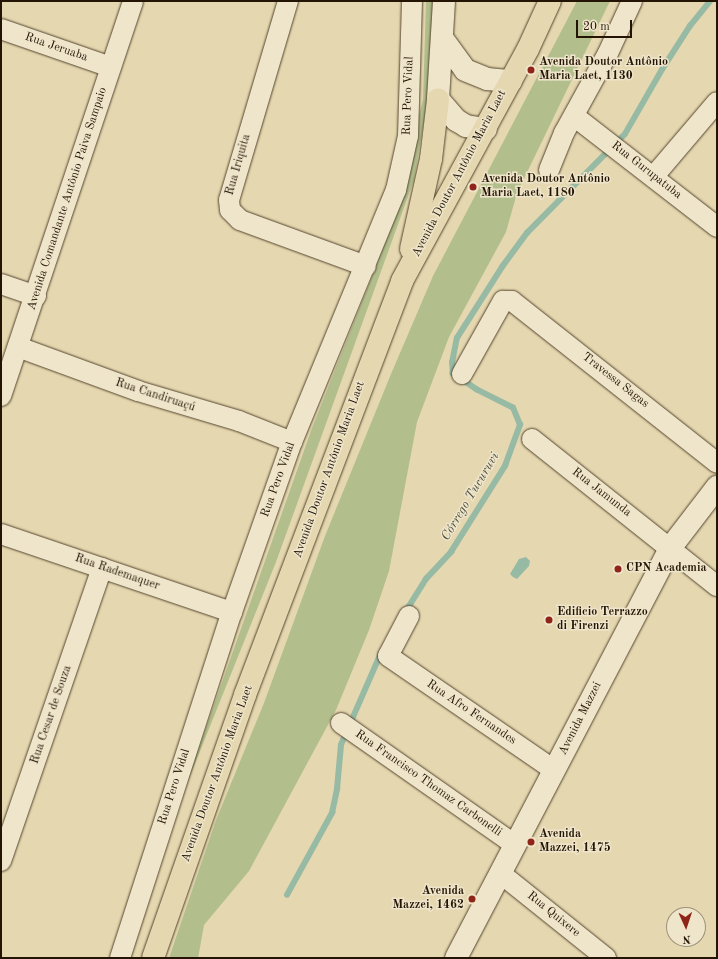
<!DOCTYPE html>
<html>
<head>
<meta charset="utf-8">
<style>
	body { margin:0 }
	#map { position:relative; width:718px; height:959px; overflow:hidden; background:#e5d7af; font-family:"Old Standard TT",serif }
	div>[style] { position:absolute }
	.green>* { inset:0; background:#b2bf8d }
	.water>* { inset:0; background:#97baa5 }
	.stream>* { height:5.5px; margin:-2.75px; padding:0 2.75px; transform-origin:2.75px; border-radius:2.75px; background:#97baa5 }
	.roads { filter:drop-shadow(0 0 1px #54452e) drop-shadow(0 0 1px #54452e) }
	.minor>* { height:20px; margin:-10px; padding:0 10px; transform-origin:10px; border-radius:10px; background:#eee5cb }
	.tertiary>* { height:22px; margin:-11px; padding:0 11px; transform-origin:11px; border-radius:11px; background:#eee5cb }
	.primary>* { height:22px; margin:-11px; padding:0 11px; transform-origin:11px; border-radius:11px; background:#e5d7af }
	.dots>* { width:11px; height:11px; translate:-50% -50%; box-sizing:border-box; border:2px solid #eee5cb; border-radius:50% }
	span { translate:-50% -50%; white-space:nowrap; text-align:center; line-height:1.15; -webkit-text-stroke:3px #eee5cb; paint-order:stroke }
	.street-label { font-size:12px; color:#231403 }
	.poi-label { font-size:12px; color:#231403; font-weight:700 }
	.left { translate:0 -50%; text-align:left }
	.right { translate:-100% -50%; text-align:right }
	.water-label { font-size:13px; color:#4c4e3c; font-style:italic }
	.frame { position:absolute; inset:0; border:2px solid #231403; pointer-events:none }
	.north { position:absolute; left:666px; top:907px; width:40px; height:40px; box-sizing:border-box; background:#eee5cb; border:1px solid #9d917b; border-radius:50%; rotate:177deg; font-size:11px; font-weight:700; line-height:16px; text-align:center; color:#231403 }
	.north::after { content:''; display:block; margin:auto; width:14px; height:18px; background:#8f2418; clip-path:polygon(50% 0,100% 100%,50% 72%,0 100%) }
	.scale { position:absolute; left:576px; top:20px; width:56px; height:18px; box-sizing:border-box; border:2px solid #231403; border-top:0; padding-left:5px; font-size:12px; line-height:14px; white-space:nowrap; color:#231403; -webkit-text-stroke:3px #eee5cb; paint-order:stroke }
</style>
</head>
<body>
<div id="map">
	<div class="green">
		<i style="clip-path:polygon(426px 1px,436px 1px,428px 97px,414px 180px,276px 562px,180px 801px,312px 428px,394px 221px,423px 99px)"></i>
		<i style="clip-path:polygon(577px 1px,610px 1px,517px 193px,506px 232px,449px 337px,417px 422px,389px 571px,369px 630px,336px 710px,249px 871px,204px 925px,198px 958px,169px 958px,216px 820px,264px 703px,325px 536px,391px 374px,433px 276px)"></i>
	</div>
	<div class="water">
		<i style="clip-path:polygon(526px 557px,530px 561px,529px 566px,517px 579px,513px 577px,510px 574px,519px 559px)"></i>
	</div>
	<div class="stream">
		<i style="left:406px;top:611px;width:38px;rotate:-58deg"></i>
		<i style="left:426px;top:579px;width:37px;rotate:-47deg"></i>
		<i style="left:451px;top:552px;width:102px;rotate:-57.9deg"></i>
		<i style="left:505px;top:466px;width:44px;rotate:-69.9deg"></i>
		<i style="left:520px;top:425px;width:18px;rotate:-112deg"></i>
		<i style="left:513px;top:408px;width:40px;rotate:-153.4deg"></i>
		<i style="left:477px;top:390px;width:29px;rotate:-146deg"></i>
		<i style="left:453px;top:374px;width:11px;rotate:-95deg"></i>
		<i style="left:452px;top:363px;width:25px;rotate:-79deg"></i>
		<i style="left:457px;top:338px;width:84px;rotate:-57.6deg"></i>
		<i style="left:502px;top:267px;width:42px;rotate:-53.7deg"></i>
		<i style="left:527px;top:233px;width:139px;rotate:-45.3deg"></i>
		<i style="left:625px;top:134px;width:76px;rotate:-60.1deg"></i>
		<i style="left:663px;top:68px;width:50px;rotate:-57.3deg"></i>
		<i style="left:690px;top:26px;width:32px;rotate:-51deg"></i>
		<i style="left:350px;top:724px;width:77px;rotate:-66.4deg"></i>
		<i style="left:287px;top:895px;width:94px;rotate:-61.2deg"></i>
		<i style="left:332px;top:813px;width:25px;rotate:-78deg"></i>
		<i style="left:337px;top:789px;width:44px;rotate:-84.8deg"></i>
		<i style="left:341px;top:745px;width:14px;rotate:-69deg"></i>
	</div>
	<div class="roads">
		<div class="minor">
			<i style="left:288px;top:1px;width:208px;rotate:106.5deg"></i>
			<i style="left:229px;top:200px;width:10px;rotate:84deg"></i>
			<i style="left:230px;top:210px;width:14px;rotate:45deg"></i>
			<i style="left:240px;top:220px;width:134px;rotate:20.1deg"></i>
			<i style="left:1px;top:29px;width:116px;rotate:19.1deg"></i>
			<i style="left:574px;top:116px;width:181px;rotate:37.8deg"></i>
			<i style="left:549px;top:170px;width:40px;rotate:-68deg"></i>
			<i style="left:564px;top:133px;width:91px;rotate:-61.2deg"></i>
			<i style="left:608px;top:53px;width:57px;rotate:-65.2deg"></i>
			<i style="left:654px;top:176px;width:97px;rotate:-49.6deg"></i>
			<i style="left:1px;top:284px;width:37px;rotate:19deg"></i>
			<i style="left:18px;top:347px;width:128px;rotate:20.1deg"></i>
			<i style="left:138px;top:391px;width:105px;rotate:16.5deg"></i>
			<i style="left:239px;top:421px;width:57px;rotate:21.6deg"></i>
			<i style="left:462px;top:374px;width:84px;rotate:-60.7deg"></i>
			<i style="left:503px;top:301px;width:9px"></i>
			<i style="left:512px;top:301px;width:261px;rotate:38.3deg"></i>
			<i style="left:1px;top:396px;width:416px;rotate:-71.5deg"></i>
			<i style="left:532px;top:439px;width:236px;rotate:38.5deg"></i>
			<i style="left:1px;top:534px;width:244px;rotate:18.7deg"></i>
			<i style="left:409px;top:616px;width:45px;rotate:117.7deg"></i>
			<i style="left:388px;top:656px;width:201px;rotate:34.5deg"></i>
			<i style="left:341px;top:723px;width:213px;rotate:35deg"></i>
			<i style="left:1px;top:861px;width:310px;rotate:-71deg"></i>
			<i style="left:500px;top:873px;width:136px;rotate:38.7deg"></i>
			<i style="left:120px;top:958px;width:364px;rotate:-72.1deg"></i>
			<i style="left:232px;top:612px;width:180px;rotate:-70.6deg"></i>
			<i style="left:292px;top:442px;width:273px;rotate:-67.6deg"></i>
			<i style="left:396px;top:190px;width:55px;rotate:-77.5deg"></i>
			<i style="left:408px;top:136px;width:135px;rotate:-88.3deg"></i>
		</div>
		<div class="tertiary">
			<i style="left:444px;top:1px;width:98px;rotate:93.5deg"></i>
			<i style="left:438px;top:99px;width:28px;rotate:49deg"></i>
			<i style="left:456px;top:120px;width:12px;rotate:31deg"></i>
			<i style="left:466px;top:126px;width:20px;rotate:9deg"></i>
			<i style="left:442px;top:38px;width:39px;rotate:54deg"></i>
			<i style="left:465px;top:70px;width:24px;rotate:22deg"></i>
			<i style="left:487px;top:79px;width:24px;rotate:5deg"></i>
			<i style="left:456px;top:958px;width:464px;rotate:-62.4deg"></i>
			<i style="left:671px;top:547px;width:76px;rotate:-52.5deg"></i>
		</div>
		<div class="primary">
			<i style="left:411px;top:249px;width:92px;rotate:-77.5deg"></i>
			<i style="left:431px;top:159px;width:60px;rotate:-83.3deg"></i>
			<i style="left:153px;top:958px;width:279px;rotate:-70.7deg"></i>
			<i style="left:245px;top:695px;width:443px;rotate:-69.2deg"></i>
			<i style="left:402px;top:281px;width:264px;rotate:-61.5deg"></i>
			<i style="left:528px;top:49px;width:53px;rotate:-65.4deg"></i>
		</div>
	</div>
	<div class="dots">
		<i style="left:531px;top:70px;background:#8f2418"></i>
		<i style="left:473px;top:187px;background:#8f2418"></i>
		<i style="left:618px;top:569px;background:#8f2418"></i>
		<i style="left:549px;top:620px;background:#8f2418"></i>
		<i style="left:531px;top:842px;background:#8f2418"></i>
		<i style="left:472px;top:899px;background:#8f2418"></i>
	</div>
	<div class="street-label">
		<span style="left:56px;top:48px;rotate:19deg">Rua Jeruaba</span>
		<span style="left:409px;top:96px;rotate:-88deg">Rua Pero Vidal</span>
		<span style="left:239px;top:165px;rotate:-74deg">Rua Iriquita</span>
		<span style="left:646px;top:171px;rotate:38deg">Rua Gurupatuba</span>
		<span style="left:460px;top:174px;rotate:-62deg">Avenida Doutor Antônio Maria Laet</span>
		<span style="left:68px;top:199px;rotate:-72deg">Avenida Comandante Antônio Paiva Sampaio</span>
		<span style="left:615px;top:381px;rotate:38deg">Travessa Sagas</span>
		<span style="left:155px;top:396px;rotate:18deg">Rua Candiruaçú</span>
		<span style="left:330px;top:470px;rotate:-70deg">Avenida Doutor Antônio Maria Laet</span>
		<span style="left:279px;top:480px;rotate:-70deg">Rua Pero Vidal</span>
		<span style="left:601px;top:493px;rotate:38deg">Rua Jamunda</span>
		<span style="left:117px;top:573px;rotate:19deg">Rua Rademaquer</span>
		<span style="left:471px;top:713px;rotate:34deg">Rua Afro Fernandes</span>
		<span style="left:52px;top:715px;rotate:-71deg">Rua Cesar de Souza</span>
		<span style="left:581px;top:719px;rotate:-63deg">Avenida Mazzei</span>
		<span style="left:218px;top:774px;rotate:-70deg">Avenida Doutor Antônio Maria Laet</span>
		<span style="left:428px;top:784px;rotate:35deg">Rua Francisco Thomaz Carbonelli</span>
		<span style="left:175px;top:787px;rotate:-72deg">Rua Pero Vidal</span>
		<span style="left:553px;top:915px;rotate:39deg">Rua Quixere</span>
	</div>
	<div class="poi-label">
		<span class="left" style="left:539px;top:70px">Avenida Doutor Antônio<br>Maria Laet, 1130</span>
		<span class="left" style="left:481px;top:187px">Avenida Doutor Antônio<br>Maria Laet, 1180</span>
		<span class="left" style="left:626px;top:569px">CPN Academia</span>
		<span class="left" style="left:557px;top:620px">Edificio Terrazzo<br>di Firenzi</span>
		<span class="left" style="left:539px;top:842px">Avenida<br>Mazzei, 1475</span>
		<span class="right" style="left:464px;top:899px">Avenida<br>Mazzei, 1462</span>
	</div>
	<div class="water-label">
		<span style="left:471px;top:497px;rotate:-59deg">Córrego Tucuruvi</span>
	</div>
	<div class="frame"></div>
	<div class="north">N</div>
	<div class="scale">20 m</div>
</div>
</body>
</html>
